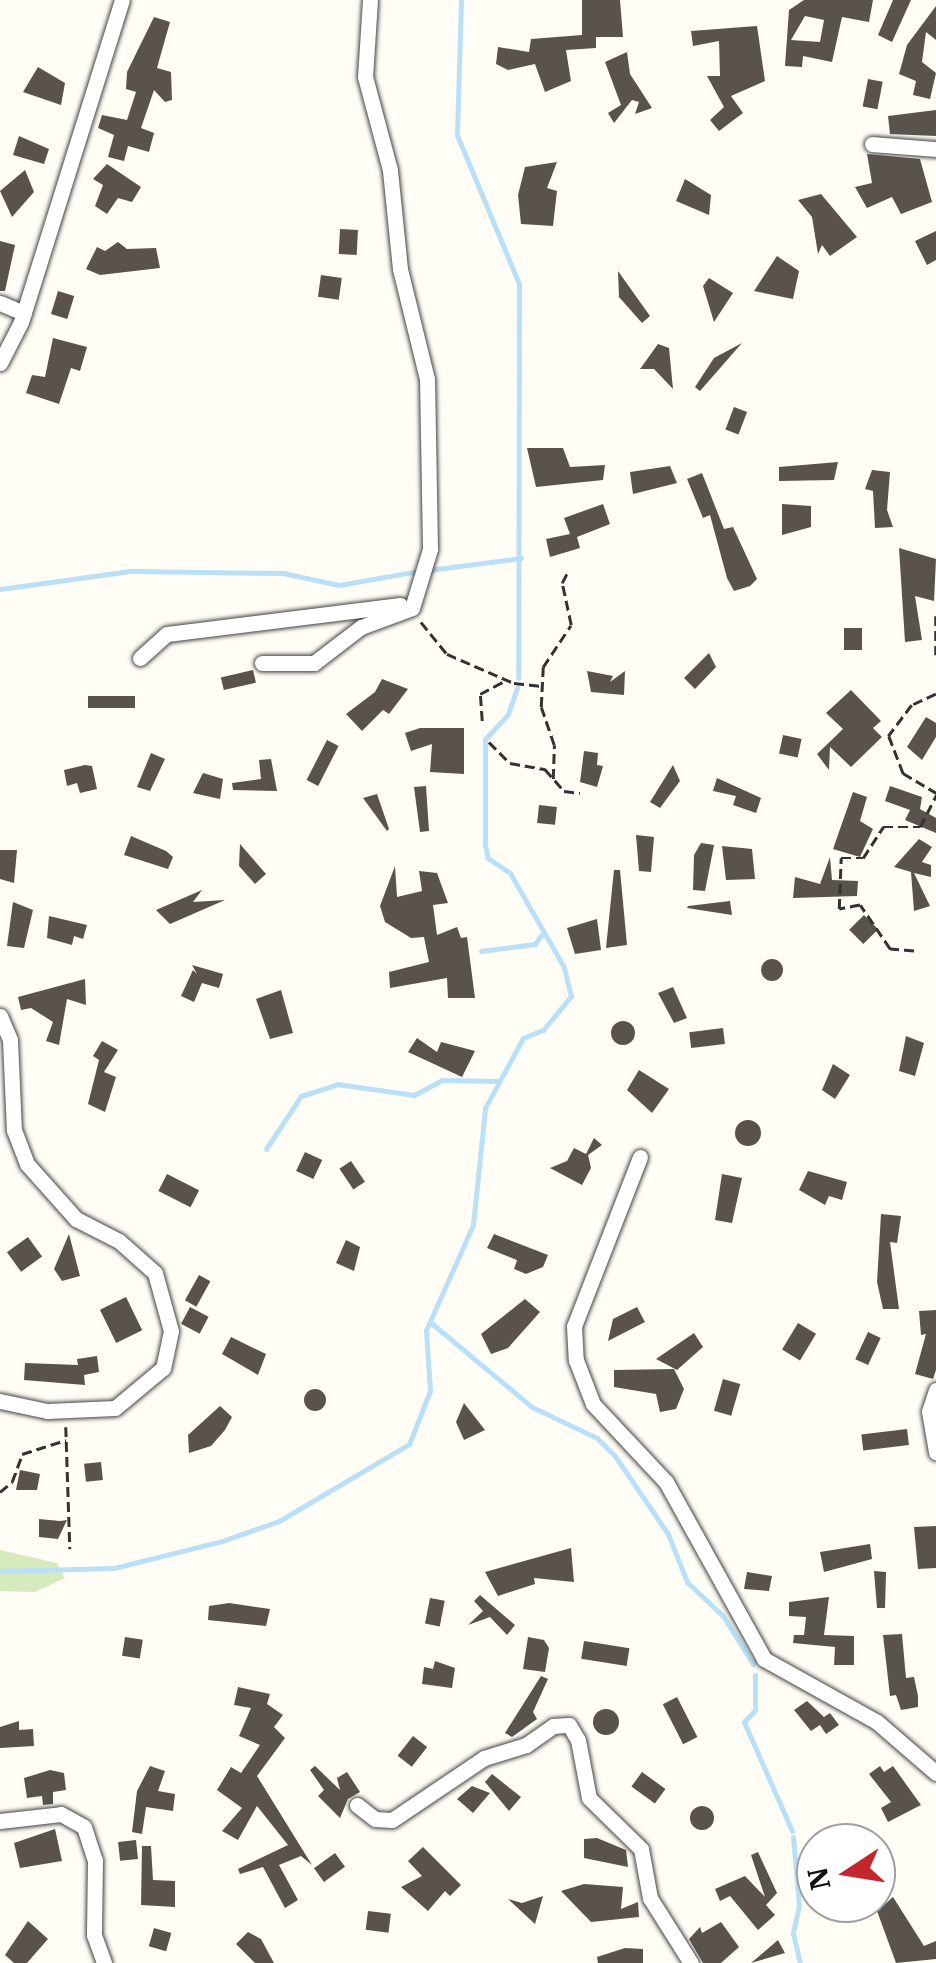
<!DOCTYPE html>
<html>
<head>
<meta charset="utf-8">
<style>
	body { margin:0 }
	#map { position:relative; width:936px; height:1963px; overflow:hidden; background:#fffdf5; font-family:"IBM Plex Serif",serif }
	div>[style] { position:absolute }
	.green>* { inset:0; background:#d5ebbd }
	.stream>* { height:5px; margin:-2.5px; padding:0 2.5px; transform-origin:2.5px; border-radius:2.5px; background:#b9e0f7 }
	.building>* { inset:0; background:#5a524d; transform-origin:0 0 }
	.round { border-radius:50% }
	.path>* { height:2.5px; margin-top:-1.25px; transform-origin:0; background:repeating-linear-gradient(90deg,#333 0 10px,transparent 0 15px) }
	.roads { filter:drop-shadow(0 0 2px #444) drop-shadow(0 0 2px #444) }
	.street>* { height:15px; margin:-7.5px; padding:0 7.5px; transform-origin:7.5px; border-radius:7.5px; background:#fff }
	span { translate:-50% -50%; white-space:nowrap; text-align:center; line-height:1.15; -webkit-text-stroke:10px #fff; paint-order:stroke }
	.north { position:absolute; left:796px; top:1823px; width:100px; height:100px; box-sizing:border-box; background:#fff; border:2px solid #a0a0a0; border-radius:50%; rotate:258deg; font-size:28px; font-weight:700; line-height:40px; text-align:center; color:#111 }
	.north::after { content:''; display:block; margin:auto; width:35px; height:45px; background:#c4262e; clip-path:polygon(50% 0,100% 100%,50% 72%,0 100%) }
</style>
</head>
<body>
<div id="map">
	<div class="green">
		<i style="clip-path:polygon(0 1550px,57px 1563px,65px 1578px,35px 1592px,0 1591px)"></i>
	</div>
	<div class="stream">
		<i style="left:461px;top:0;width:135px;rotate:91.7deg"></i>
		<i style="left:457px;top:135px;width:161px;rotate:67.4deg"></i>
		<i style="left:519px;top:284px;width:394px;rotate:90.1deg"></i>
		<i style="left:429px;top:570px;width:93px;rotate:-7.4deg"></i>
		<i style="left:0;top:589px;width:132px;rotate:-7.8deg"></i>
		<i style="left:131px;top:571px;width:152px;rotate:0.8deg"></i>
		<i style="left:283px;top:573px;width:57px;rotate:12.1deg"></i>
		<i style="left:339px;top:585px;width:80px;rotate:-10deg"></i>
		<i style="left:481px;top:951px;width:54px;rotate:-7.4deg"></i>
		<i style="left:535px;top:944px;width:11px;rotate:-56deg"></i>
		<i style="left:266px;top:1149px;width:64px;rotate:-56.6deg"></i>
		<i style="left:301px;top:1096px;width:38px;rotate:-18deg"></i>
		<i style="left:337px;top:1084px;width:78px;rotate:8.1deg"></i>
		<i style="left:414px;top:1095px;width:32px;rotate:-28deg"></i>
		<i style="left:442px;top:1080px;width:56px;rotate:1deg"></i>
		<i style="left:430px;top:1322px;width:133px;rotate:39.8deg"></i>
		<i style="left:532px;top:1407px;width:72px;rotate:25.5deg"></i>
		<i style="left:597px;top:1438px;width:25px;rotate:45deg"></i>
		<i style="left:615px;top:1456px;width:94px;rotate:55.8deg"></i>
		<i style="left:668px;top:1534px;width:52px;rotate:68.4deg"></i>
		<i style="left:687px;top:1582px;width:50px;rotate:43.4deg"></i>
		<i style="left:723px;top:1616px;width:57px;rotate:58deg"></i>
		<i style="left:0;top:1571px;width:114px;rotate:-1.5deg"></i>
		<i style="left:114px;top:1568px;width:111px;rotate:-14deg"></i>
		<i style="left:222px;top:1541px;width:60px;rotate:-19.3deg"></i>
		<i style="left:279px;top:1521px;width:151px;rotate:-30.6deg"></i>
		<i style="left:409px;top:1444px;width:57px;rotate:-68.4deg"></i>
		<i style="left:430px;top:1391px;width:61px;rotate:-93.8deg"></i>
		<i style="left:426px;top:1330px;width:115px;rotate:-65.9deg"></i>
		<i style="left:473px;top:1225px;width:118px;rotate:-84.1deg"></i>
		<i style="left:485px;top:1108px;width:80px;rotate:-61.5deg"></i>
		<i style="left:523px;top:1038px;width:22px;rotate:-22deg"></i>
		<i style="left:543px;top:1030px;width:44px;rotate:-50.5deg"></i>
		<i style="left:571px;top:996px;width:30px;rotate:-104deg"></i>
		<i style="left:564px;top:967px;width:108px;rotate:-119.9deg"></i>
		<i style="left:510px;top:873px;width:27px;rotate:-146deg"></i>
		<i style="left:488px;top:858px;width:13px;rotate:-103deg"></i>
		<i style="left:485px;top:845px;width:106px;rotate:-90deg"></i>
		<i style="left:485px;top:739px;width:34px;rotate:-47deg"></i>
		<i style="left:508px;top:714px;width:28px;rotate:-71deg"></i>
		<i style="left:755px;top:1675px;width:35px;rotate:90deg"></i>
		<i style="left:755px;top:1710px;width:16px;rotate:133deg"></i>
		<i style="left:744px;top:1722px;width:119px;rotate:66.2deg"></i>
		<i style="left:793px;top:1837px;width:69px;rotate:85deg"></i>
		<i style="left:799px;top:1906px;width:28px;rotate:103deg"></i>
		<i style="left:793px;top:1933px;width:31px;rotate:77deg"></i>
	</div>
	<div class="building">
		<i style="clip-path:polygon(582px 0,620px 0,623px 37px,596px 37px,596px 48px,566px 50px,571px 81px,545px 92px,535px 64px,508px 70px,496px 64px,498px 47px,529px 52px,531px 39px,582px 35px)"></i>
		<i style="clip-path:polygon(evenodd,804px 0,873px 0,869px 22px,842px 17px,832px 62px,803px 56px,802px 67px,785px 66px,789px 10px,804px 0,805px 16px,824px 20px,820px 42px,791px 40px,805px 16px)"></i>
		<i style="clip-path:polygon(893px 0,911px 0,892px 42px,878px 35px)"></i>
		<i style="clip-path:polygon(936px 6px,936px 40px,926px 32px,922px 62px,936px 73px,930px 99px,913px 95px,916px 81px,899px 74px,907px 45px)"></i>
		<i style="clip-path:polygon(154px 17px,170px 22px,157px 68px,171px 72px,172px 100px,165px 102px,154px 90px,141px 128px,154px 133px,149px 152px,128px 146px,124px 161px,108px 157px,114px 135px,98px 128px,102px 115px,127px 120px,136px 92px,126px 89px,127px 72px)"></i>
		<i style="clip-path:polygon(757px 26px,765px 81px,731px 96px,743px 113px,719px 131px,710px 120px,724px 107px,707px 76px,720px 76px,719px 41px,693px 46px,691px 31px)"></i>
		<i style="clip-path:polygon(627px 52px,630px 74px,652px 108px,635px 114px,639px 102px,632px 100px,614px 123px,608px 113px,621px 105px,605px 62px)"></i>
		<i style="clip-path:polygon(38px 67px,65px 83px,61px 105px,23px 92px)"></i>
		<i style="left:868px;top:79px;width:15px;height:28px;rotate:11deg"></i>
		<i style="clip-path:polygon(936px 110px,936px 136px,890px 134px,888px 116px)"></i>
		<i style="clip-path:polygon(19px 136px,49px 149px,44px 164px,13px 155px)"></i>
		<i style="clip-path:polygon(867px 154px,920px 159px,932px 202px,901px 214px,892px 197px,867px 208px,855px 187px,872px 183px)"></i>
		<i style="clip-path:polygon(557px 162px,547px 188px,557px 191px,553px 226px,521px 224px,518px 195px,525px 167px)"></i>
		<i style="clip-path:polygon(107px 164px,141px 187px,132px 202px,118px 198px,107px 214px,95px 206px,103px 185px,93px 179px)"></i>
		<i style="clip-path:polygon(25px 170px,34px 192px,12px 217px,0 191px)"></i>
		<i style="clip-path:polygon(685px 179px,711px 195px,709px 215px,676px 201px)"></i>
		<i style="clip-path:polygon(821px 194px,857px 237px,830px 256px,822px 245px,818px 254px,812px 217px,798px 200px)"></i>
		<i style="left:340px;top:229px;width:18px;height:25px;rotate:3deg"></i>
		<i style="clip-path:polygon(936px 231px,936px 260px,927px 265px,915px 241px)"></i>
		<i style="clip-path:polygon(0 241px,15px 245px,5px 291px,0 291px)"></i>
		<i style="clip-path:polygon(118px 242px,127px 249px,156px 248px,160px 268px,100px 275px,86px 269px,97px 247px,105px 251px)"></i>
		<i style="clip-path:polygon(777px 256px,799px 271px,793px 299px,754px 291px)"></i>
		<i style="clip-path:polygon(618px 271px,650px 316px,642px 323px,619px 297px)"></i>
		<i style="left:321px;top:275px;width:21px;height:22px;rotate:8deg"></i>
		<i style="clip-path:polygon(709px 278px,733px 293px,714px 322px,703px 286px)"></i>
		<i style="left:58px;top:291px;width:17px;height:24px;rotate:17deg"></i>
		<i style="clip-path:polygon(53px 338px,87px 347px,80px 371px,71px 368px,59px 404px,26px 393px,32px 375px,45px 377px)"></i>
		<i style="clip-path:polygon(742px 343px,700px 391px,695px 387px,714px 358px)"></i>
		<i style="clip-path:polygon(658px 344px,669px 348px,673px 389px,654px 369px,640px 369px)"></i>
		<i style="left:734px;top:407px;width:14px;height:24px;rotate:21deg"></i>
		<i style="clip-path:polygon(527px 448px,563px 448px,570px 467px,605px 465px,603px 480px,536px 487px)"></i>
		<i style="clip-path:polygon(838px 462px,834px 480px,779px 481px,779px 467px)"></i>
		<i style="clip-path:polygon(670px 466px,677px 483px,633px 494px,630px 472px)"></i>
		<i style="clip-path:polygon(872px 470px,890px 472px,887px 510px,893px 527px,875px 528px,873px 491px,865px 489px)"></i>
		<i style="clip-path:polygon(702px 473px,724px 529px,733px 527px,757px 579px,750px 586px,734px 591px,727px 578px,710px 515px,703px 518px,687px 479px)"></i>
		<i style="clip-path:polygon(603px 504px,610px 524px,577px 537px,580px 548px,550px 557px,546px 539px,570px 534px,564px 518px)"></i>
		<i style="clip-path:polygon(782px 504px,811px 506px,811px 527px,782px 535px)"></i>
		<i style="clip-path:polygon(899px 548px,936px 559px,934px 601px,915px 596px,922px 640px,905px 642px)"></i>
		<i style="left:862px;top:628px;width:22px;height:18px;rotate:90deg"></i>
		<i style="clip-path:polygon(709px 653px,716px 667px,695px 689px,684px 678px)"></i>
		<i style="left:253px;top:670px;width:13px;height:33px;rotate:77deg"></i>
		<i style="clip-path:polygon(587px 671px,613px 676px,610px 682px,625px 671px,624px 695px,591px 692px)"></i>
		<i style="clip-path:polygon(382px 679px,408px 689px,389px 714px,383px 710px,362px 731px,346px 714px,375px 692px)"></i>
		<i style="clip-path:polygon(851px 690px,881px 721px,873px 728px,882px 737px,851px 767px,830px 747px,829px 770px,817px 754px,843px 729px,826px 713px)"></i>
		<i style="left:88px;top:696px;width:47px;height:12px"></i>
		<i style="clip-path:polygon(926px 717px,936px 723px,936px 737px,922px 760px,907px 747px)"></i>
		<i style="clip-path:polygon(420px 728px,464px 728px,464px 774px,430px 772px,432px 744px,411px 751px,405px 733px)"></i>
		<i style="left:783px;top:735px;width:19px;height:19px;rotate:12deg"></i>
		<i style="left:327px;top:740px;width:13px;height:45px;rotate:27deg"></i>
		<i style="clip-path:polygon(584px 751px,598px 753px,597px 765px,603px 766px,597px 787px,580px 782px)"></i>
		<i style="clip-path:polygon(151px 753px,165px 759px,150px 791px,137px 787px)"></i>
		<i style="clip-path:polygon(271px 759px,277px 791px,233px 790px,232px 783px,261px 779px,259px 760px)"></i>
		<i style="clip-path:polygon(85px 765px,92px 766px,97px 789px,80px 793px,77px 783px,67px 786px,64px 770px)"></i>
		<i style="clip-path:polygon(673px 765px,680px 781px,660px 808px,650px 802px)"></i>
		<i style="clip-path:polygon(203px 773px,223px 779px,220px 799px,193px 793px)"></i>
		<i style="clip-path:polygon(717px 778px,761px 798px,756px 813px,733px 805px,736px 796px,713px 791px)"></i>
		<i style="clip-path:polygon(426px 786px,429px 831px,420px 832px,414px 787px)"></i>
		<i style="clip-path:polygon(890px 786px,922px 797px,920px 809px,936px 818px,936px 833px,905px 820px,910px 810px,885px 801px)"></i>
		<i style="clip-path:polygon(853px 792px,867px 797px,860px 821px,873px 829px,860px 857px,833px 849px)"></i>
		<i style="clip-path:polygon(377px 794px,389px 829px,387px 831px,363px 798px)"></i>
		<i style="left:539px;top:805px;width:18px;height:18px;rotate:6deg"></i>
		<i style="clip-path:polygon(636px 835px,654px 837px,651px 872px,639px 871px)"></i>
		<i style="clip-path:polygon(131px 836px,166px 851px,173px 857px,168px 869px,124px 855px)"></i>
		<i style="clip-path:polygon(919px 839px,932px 847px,922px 862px,931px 865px,931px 877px,914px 873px,930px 906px,914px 911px,911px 872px,894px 867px)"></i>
		<i style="clip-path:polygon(701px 843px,714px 845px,705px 891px,693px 890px,694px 855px)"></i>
		<i style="clip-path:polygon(240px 844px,266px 874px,255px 884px,239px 866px)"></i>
		<i style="clip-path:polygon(722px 846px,752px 849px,755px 879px,726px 880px)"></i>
		<i style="clip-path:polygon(0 850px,17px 850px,14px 883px,0 879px)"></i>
		<i style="clip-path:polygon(830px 857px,832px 880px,858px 881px,857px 896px,793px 898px,795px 877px,820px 884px)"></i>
		<i style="clip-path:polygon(395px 866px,397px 897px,422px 891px,419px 871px,437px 873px,448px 903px,433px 905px,437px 935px,457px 927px,461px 938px,467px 937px,475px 998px,448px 998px,447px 978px,390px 988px,389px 972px,429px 962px,424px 937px,411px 938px,385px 922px,380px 906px)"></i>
		<i style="clip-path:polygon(614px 870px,620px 870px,627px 945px,606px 948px)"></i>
		<i style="clip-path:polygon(202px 890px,193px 902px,225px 900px,170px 924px,156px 910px)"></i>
		<i style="clip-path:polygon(730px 901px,732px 915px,687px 908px,688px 906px)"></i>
		<i style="clip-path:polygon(13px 902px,33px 910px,24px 948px,7px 946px)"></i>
		<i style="left:864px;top:915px;width:20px;height:21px;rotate:45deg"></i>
		<i style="clip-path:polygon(49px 916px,87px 925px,83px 939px,74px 936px,72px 945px,47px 938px)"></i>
		<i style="clip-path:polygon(597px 919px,601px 950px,575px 954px,567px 928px)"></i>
		<i class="round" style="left:761px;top:959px;width:22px;height:22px"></i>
		<i style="clip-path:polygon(192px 965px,223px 974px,219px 988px,202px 983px,194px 1002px,181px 996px,193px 970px,197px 974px)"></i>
		<i style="clip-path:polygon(85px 979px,86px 1005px,67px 999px,59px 1045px,46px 1041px,53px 1022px,31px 1008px,21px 1010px,18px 997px)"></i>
		<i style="clip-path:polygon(673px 987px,687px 1018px,674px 1023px,658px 993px)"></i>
		<i style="clip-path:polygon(281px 990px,293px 1033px,270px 1039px,256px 999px)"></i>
		<i class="round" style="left:611px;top:1021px;width:24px;height:24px"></i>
		<i style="left:723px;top:1028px;width:16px;height:34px;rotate:83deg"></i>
		<i style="clip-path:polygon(906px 1036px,924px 1043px,915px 1076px,899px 1071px)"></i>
		<i style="clip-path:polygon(417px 1038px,437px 1052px,441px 1042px,475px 1051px,462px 1077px,408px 1052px)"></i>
		<i style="clip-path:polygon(102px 1041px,118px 1050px,104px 1072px,116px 1077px,105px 1112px,88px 1104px,99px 1060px,93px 1056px)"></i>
		<i style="clip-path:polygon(833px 1064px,850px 1075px,835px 1099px,822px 1090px)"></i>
		<i style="clip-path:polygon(639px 1070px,669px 1089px,652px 1113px,627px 1090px)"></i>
		<i class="round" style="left:735px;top:1120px;width:26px;height:26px"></i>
		<i style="clip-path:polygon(594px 1138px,602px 1145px,588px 1155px,591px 1168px,582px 1185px,550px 1168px,567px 1161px,574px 1148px,586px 1154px)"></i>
		<i style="left:305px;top:1152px;width:19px;height:21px;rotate:25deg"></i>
		<i style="left:351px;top:1161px;width:25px;height:14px;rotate:56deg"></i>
		<i style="clip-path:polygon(808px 1171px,847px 1182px,842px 1200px,829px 1196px,825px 1205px,799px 1190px)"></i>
		<i style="left:167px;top:1174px;width:36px;height:19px;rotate:27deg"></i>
		<i style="clip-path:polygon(722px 1174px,742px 1178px,732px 1223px,715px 1220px)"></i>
		<i style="clip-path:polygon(881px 1214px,901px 1216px,897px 1243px,890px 1242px,899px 1309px,883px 1309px,877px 1282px)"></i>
		<i style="clip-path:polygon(69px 1234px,80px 1276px,62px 1281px,54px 1269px)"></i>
		<i style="clip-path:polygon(494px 1234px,548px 1255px,543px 1267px,526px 1274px,514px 1269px,517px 1260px,487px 1248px)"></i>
		<i style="left:28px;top:1237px;width:24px;height:26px;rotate:54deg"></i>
		<i style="clip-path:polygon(346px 1240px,360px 1247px,354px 1271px,336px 1263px)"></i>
		<i style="left:199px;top:1275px;width:13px;height:29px;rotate:29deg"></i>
		<i style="left:126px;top:1297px;width:37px;height:29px;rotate:64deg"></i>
		<i style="clip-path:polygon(525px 1299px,540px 1312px,508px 1348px,491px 1354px,481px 1334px)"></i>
		<i style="left:190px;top:1307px;width:21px;height:19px;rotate:28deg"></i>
		<i style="clip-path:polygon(637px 1307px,645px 1322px,608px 1341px,613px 1319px)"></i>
		<i style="clip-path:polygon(936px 1310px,936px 1370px,933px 1379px,915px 1374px,926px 1334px,921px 1335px,919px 1311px)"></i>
		<i style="left:798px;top:1323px;width:21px;height:31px;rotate:31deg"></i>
		<i style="left:868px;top:1332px;width:14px;height:30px;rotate:25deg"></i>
		<i style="clip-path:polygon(694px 1333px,703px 1347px,677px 1370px,656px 1359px)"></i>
		<i style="clip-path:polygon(231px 1337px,266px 1354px,258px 1375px,222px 1354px)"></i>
		<i style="clip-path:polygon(97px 1356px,99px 1372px,84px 1375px,85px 1385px,24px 1380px,25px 1363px,78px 1365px,77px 1359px)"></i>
		<i style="clip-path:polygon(674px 1369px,684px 1389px,676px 1409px,660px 1412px,656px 1394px,614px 1387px,614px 1370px)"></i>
		<i style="left:723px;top:1379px;width:18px;height:33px;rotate:16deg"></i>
		<i class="round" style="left:304px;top:1389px;width:22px;height:22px"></i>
		<i style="clip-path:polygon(464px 1403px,485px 1430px,464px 1440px,456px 1422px)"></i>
		<i style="clip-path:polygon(220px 1406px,232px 1417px,225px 1430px,211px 1446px,189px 1453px,188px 1435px)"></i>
		<i style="left:907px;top:1429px;width:16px;height:46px;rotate:83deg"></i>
		<i style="left:101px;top:1462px;width:18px;height:17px;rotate:84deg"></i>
		<i style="clip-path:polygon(20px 1470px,40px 1474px,37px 1490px,16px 1490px)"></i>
		<i style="clip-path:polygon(39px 1519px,60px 1521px,67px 1520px,58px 1539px,39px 1537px)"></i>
		<i style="clip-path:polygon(936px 1526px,936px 1568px,918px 1569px,914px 1527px)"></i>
		<i style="clip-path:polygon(870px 1544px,872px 1559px,824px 1572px,820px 1552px)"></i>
		<i style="clip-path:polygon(571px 1548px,574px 1582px,534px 1578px,535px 1584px,498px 1596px,485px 1572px)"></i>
		<i style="clip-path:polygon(874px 1571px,886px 1572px,885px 1608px,877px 1608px)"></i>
		<i style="clip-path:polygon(747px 1572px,772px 1576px,769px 1591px,744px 1589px)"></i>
		<i style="clip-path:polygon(480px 1595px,515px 1625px,507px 1635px,490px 1617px,468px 1625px,483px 1611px,474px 1601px)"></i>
		<i style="clip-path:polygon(829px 1597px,824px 1635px,854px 1636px,854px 1665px,834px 1665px,835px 1647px,793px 1643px,794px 1635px,804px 1635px,806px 1617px,789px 1616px,789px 1602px)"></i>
		<i style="left:430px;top:1598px;width:15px;height:26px;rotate:11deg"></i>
		<i style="clip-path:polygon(229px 1603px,270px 1609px,266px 1626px,208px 1620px,209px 1606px)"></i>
		<i style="clip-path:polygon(902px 1634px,906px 1678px,914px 1677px,918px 1696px,918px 1707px,901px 1710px,896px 1695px,890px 1696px,883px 1635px)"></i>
		<i style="left:125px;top:1637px;width:18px;height:19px;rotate:9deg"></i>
		<i style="clip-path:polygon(528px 1637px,544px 1640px,549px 1648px,545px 1672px,523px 1669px)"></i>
		<i style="left:584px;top:1641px;width:46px;height:18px;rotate:9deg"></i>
		<i style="clip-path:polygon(435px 1661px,455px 1668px,452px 1688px,422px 1684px,424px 1667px,433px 1669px)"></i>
		<i style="clip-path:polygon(541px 1676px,548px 1679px,533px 1712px,537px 1719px,512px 1737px,505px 1733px)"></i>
		<i style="clip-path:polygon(238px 1687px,270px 1694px,267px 1704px,283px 1715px,274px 1727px,285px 1738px,257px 1776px,312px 1865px,301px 1856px,279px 1865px,298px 1900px,285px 1908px,263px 1867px,240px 1874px,238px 1869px,288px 1845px,257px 1806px,238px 1840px,222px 1831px,242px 1808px,217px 1790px,231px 1767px,241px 1773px,260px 1745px,239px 1736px,251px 1708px,234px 1705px)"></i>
		<i style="left:677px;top:1697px;width:45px;height:16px;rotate:63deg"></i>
		<i style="clip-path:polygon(807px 1701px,824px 1717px,830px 1713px,839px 1725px,826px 1734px,820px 1725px,811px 1731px,794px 1710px)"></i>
		<i class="round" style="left:593px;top:1709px;width:26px;height:26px"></i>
		<i style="clip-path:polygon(19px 1721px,19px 1730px,33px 1729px,34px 1746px,0 1748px,0 1727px)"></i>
		<i style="left:413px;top:1736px;width:18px;height:25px;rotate:38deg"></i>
		<i style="clip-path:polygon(150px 1766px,165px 1771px,158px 1791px,175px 1794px,173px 1811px,146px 1807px,142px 1834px,132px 1832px,137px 1791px)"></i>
		<i style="clip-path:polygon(315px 1766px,340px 1790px,337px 1778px,347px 1772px,360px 1792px,348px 1799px,340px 1818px,318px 1796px,324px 1790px,310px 1770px)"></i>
		<i style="clip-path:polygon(880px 1766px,884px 1772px,893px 1766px,921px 1805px,888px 1822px,881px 1808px,891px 1802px,869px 1774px)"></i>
		<i style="clip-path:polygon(50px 1770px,64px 1773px,66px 1790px,53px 1792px,53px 1804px,43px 1805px,42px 1796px,27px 1798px,24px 1778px)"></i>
		<i style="left:642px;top:1772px;width:29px;height:18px;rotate:36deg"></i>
		<i style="clip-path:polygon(492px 1774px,521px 1797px,509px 1811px,485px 1782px)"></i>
		<i style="clip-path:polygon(472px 1786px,490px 1793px,473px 1813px,457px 1799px)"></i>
		<i class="round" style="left:690px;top:1806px;width:24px;height:24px"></i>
		<i style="clip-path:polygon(55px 1829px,62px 1861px,20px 1868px,14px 1843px)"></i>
		<i style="clip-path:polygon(597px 1838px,626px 1850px,628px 1867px,584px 1858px,584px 1839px)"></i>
		<i style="left:136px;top:1840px;width:19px;height:18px;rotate:84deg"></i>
		<i style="clip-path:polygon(142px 1846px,151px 1846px,153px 1880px,175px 1881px,175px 1907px,141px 1905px)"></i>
		<i style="clip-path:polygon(423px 1847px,461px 1885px,450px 1896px,445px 1891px,428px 1911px,401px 1887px,422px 1876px,408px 1861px)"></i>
		<i style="clip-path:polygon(758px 1852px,777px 1893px,766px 1905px,775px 1915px,758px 1930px,730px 1896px,720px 1901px,715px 1889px,745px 1876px,765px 1897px,751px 1855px)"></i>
		<i style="left:335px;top:1853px;width:17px;height:26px;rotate:54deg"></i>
		<i style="clip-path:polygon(584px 1884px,623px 1887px,621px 1909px,638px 1902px,639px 1917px,591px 1922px,561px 1891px)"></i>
		<i style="clip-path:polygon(543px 1896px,535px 1924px,508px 1899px,522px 1903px)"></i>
		<i style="clip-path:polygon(893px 1897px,924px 1946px,936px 1941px,936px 1959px,896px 1963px,877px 1911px)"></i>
		<i style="left:368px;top:1911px;width:23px;height:19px;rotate:7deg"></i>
		<i style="clip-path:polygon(28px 1921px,48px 1939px,27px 1963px,14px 1963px,5px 1955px)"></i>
		<i style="clip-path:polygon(721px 1922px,739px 1947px,721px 1963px,703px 1963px,689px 1939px,700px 1927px,702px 1933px)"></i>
		<i style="left:154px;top:1928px;width:18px;height:19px;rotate:16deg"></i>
		<i style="clip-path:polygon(248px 1932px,261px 1939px,274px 1963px,255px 1963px,236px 1944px)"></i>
		<i style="clip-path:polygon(778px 1940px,785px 1953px,751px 1963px)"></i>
		<i style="clip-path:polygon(625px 1948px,643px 1949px,643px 1963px,598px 1963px,597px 1957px)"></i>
	</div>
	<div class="path">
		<i style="left:936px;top:616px;width:39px;rotate:90deg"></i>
		<i style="left:421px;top:622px;width:41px;rotate:50.9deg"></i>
		<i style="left:447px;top:654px;width:73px;rotate:23.4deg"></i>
		<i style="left:514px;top:683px;width:28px;rotate:6deg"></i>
		<i style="left:936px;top:694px;width:26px;rotate:155deg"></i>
		<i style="left:912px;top:705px;width:39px;rotate:127deg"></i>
		<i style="left:889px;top:736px;width:40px;rotate:69deg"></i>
		<i style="left:903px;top:773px;width:39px;rotate:31deg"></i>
		<i style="left:482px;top:721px;width:27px;rotate:-94deg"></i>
		<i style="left:480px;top:694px;width:30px;rotate:-28deg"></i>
		<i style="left:489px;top:742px;width:30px;rotate:45deg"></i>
		<i style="left:510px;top:763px;width:36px;rotate:10deg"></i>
		<i style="left:545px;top:769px;width:29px;rotate:49deg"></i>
		<i style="left:564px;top:791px;width:16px;rotate:7deg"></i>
		<i style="left:553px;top:779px;width:34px;rotate:-88deg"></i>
		<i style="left:554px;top:745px;width:40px;rotate:-108.9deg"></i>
		<i style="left:541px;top:707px;width:40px;rotate:-87.1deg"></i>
		<i style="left:543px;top:667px;width:50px;rotate:-56.3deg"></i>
		<i style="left:571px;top:625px;width:43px;rotate:-102.1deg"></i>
		<i style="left:562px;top:583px;width:11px;rotate:-63deg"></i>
		<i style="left:914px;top:951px;width:24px;rotate:-175deg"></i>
		<i style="left:890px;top:949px;width:53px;rotate:-124.3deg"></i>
		<i style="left:860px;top:905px;width:21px;rotate:169deg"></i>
		<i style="left:839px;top:909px;width:51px;rotate:-87.8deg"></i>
		<i style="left:841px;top:858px;width:22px"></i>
		<i style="left:863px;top:858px;width:37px;rotate:-57deg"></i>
		<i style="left:883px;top:827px;width:37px"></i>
		<i style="left:920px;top:827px;width:36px;rotate:-63deg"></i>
		<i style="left:66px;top:1427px;width:122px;rotate:88.1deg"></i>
		<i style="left:0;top:1492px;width:16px;rotate:-40deg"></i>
		<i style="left:12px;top:1482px;width:30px;rotate:-70deg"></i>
		<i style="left:22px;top:1454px;width:46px;rotate:-17.7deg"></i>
	</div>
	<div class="roads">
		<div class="street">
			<i style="left:872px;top:144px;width:64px;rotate:4.5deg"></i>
			<i style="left:0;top:303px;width:26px;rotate:23deg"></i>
			<i style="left:0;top:363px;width:46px;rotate:-62.9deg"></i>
			<i style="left:21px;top:322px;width:337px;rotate:-72.6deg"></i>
			<i style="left:140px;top:658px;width:36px;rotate:-42deg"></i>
			<i style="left:167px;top:634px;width:235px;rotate:-7.1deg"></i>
			<i style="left:262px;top:663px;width:52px"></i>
			<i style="left:314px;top:663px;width:59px;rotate:-37.5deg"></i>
			<i style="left:361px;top:627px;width:54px;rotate:-20.4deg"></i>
			<i style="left:412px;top:608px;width:62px;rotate:-73deg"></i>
			<i style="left:430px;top:549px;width:170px;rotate:-91deg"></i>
			<i style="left:427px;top:379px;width:113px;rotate:-103.8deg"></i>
			<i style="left:400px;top:269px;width:100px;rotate:-95.8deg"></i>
			<i style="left:390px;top:170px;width:96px;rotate:-105deg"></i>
			<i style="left:365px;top:77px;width:77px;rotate:-86.3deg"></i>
			<i style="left:0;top:1016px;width:26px;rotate:67deg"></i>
			<i style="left:10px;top:1040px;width:90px;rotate:87.5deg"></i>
			<i style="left:14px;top:1130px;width:36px;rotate:69deg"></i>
			<i style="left:27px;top:1164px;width:74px;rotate:48.3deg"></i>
			<i style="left:76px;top:1219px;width:48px;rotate:27.1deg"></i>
			<i style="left:119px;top:1241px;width:48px;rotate:41.6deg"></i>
			<i style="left:155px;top:1273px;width:60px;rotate:74.6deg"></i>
			<i style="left:171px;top:1331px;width:38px;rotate:102deg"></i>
			<i style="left:163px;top:1368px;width:62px;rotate:140.2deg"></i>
			<i style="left:115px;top:1408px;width:68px;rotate:177.5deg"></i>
			<i style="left:47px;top:1411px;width:48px;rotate:-168deg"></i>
			<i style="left:640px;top:1157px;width:181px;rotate:111.3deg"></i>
			<i style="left:574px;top:1326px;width:34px;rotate:87deg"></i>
			<i style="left:576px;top:1360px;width:47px;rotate:68.9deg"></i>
			<i style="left:593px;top:1404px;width:107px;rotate:46.9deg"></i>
			<i style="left:666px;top:1482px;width:202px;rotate:61deg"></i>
			<i style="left:764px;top:1659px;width:129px;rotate:29.1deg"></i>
			<i style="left:877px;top:1722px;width:78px;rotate:40.8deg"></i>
			<i style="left:936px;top:1390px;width:22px;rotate:108deg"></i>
			<i style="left:929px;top:1411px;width:42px;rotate:80.3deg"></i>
			<i style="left:357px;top:1805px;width:23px;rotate:38deg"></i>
			<i style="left:375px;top:1819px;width:17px;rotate:3deg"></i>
			<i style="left:392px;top:1820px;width:111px;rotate:-34deg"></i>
			<i style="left:484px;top:1758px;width:44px;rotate:-17.2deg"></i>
			<i style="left:526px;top:1745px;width:33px;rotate:-35deg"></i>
			<i style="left:553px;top:1726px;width:16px;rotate:-4deg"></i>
			<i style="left:569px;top:1725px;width:17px;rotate:59deg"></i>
			<i style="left:578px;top:1740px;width:59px;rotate:79.3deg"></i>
			<i style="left:589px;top:1798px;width:73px;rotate:44.4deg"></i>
			<i style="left:641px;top:1849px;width:50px;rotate:79.6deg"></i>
			<i style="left:650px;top:1898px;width:77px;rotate:57.8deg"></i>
			<i style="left:0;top:1821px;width:61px;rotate:-6.5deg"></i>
			<i style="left:61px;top:1814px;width:26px;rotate:29deg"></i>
			<i style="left:84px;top:1827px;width:35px;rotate:72deg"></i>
			<i style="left:95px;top:1860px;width:75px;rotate:90.8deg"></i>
			<i style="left:94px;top:1935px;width:30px;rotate:70deg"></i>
		</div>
	</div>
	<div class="north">N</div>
</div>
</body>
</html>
